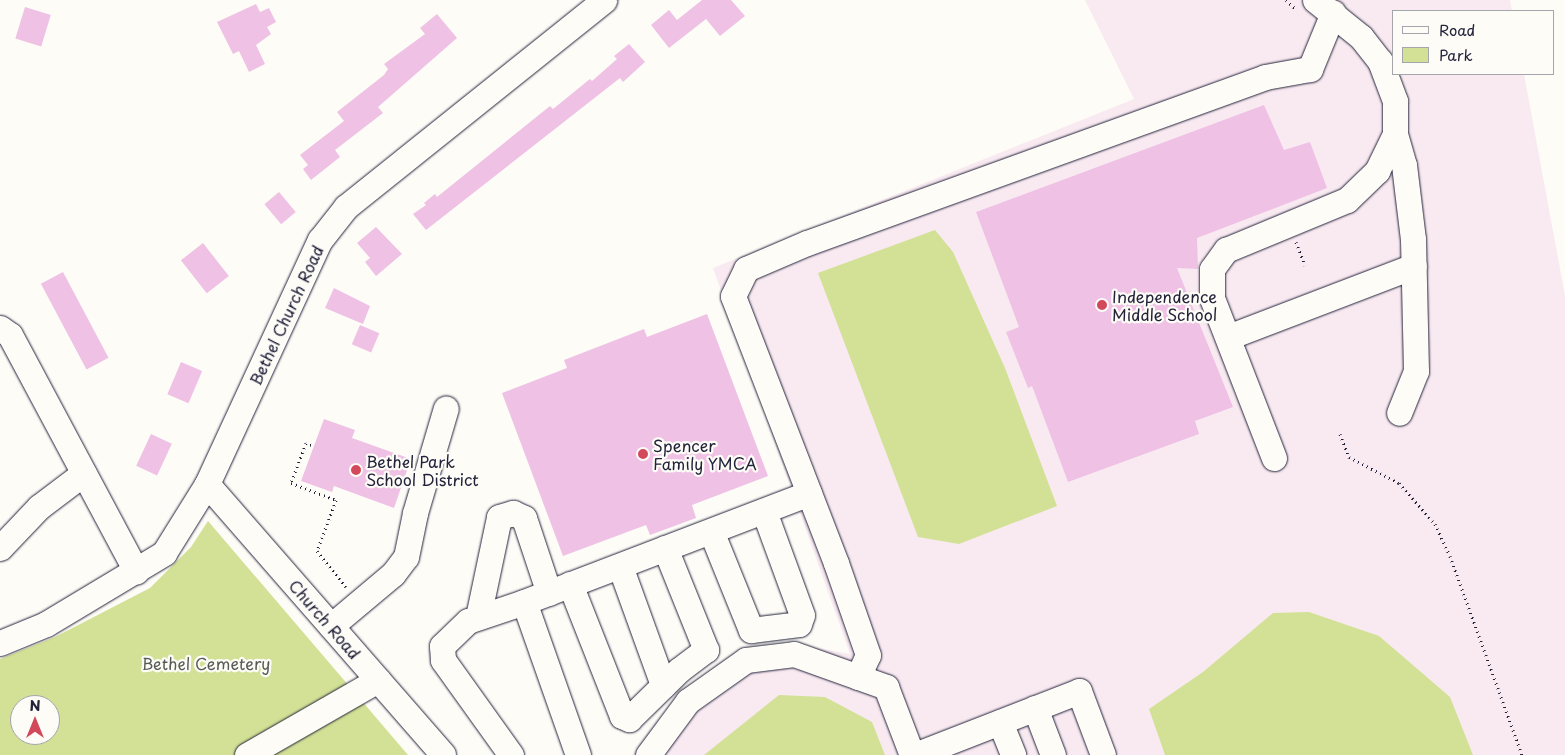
<!DOCTYPE html>
<html>
<head>
<meta charset="utf-8">
<style>
	body { margin:0 }
	#map { position:relative; width:1565px; height:755px; overflow:hidden; background:#fdfcf7; font-family:"Playpen Sans",sans-serif }
	div>[style] { position:absolute }
	.built>* { inset:0; background:#f9eaf1 }
	.green>* { inset:0; background:#d2e195 }
	.building>* { inset:0; background:#efc1e4; transform-origin:0 0 }
	.path>* { height:3px; margin-top:-1.5px; transform-origin:0; background:repeating-linear-gradient(90deg,#22223b 0 1px,transparent 0 5px) }
	.roads { filter:drop-shadow(0 0 1px #22223b) drop-shadow(0 0 1px #22223b) }
	.minor>* { height:25px; margin:-12.5px; padding:0 12.5px; transform-origin:12.5px; border-radius:12.5px; background:#fdfcf7 }
	.dots>* { width:14px; height:14px; translate:-50% -50%; box-sizing:border-box; border:2px solid #fdfcf7; border-radius:50% }
	span { translate:-50% -50%; white-space:nowrap; text-align:center; line-height:1.15; -webkit-text-stroke:4.5px #fdfcf7; paint-order:stroke }
	.poi-label { font-size:16px; color:#22223b }
	.left { translate:0 -50%; text-align:left }
	.street-label { font-size:16px; color:#22223b }
	.park-label { font-size:16px; color:#575b56 }
	.legend { position:absolute; left:1392px; top:10px; width:162px; height:65px; box-sizing:border-box; background:#fdfcf7; border:1px solid #a5a5ac; margin:0; padding:6px 9px; list-style:none; font-size:15px; color:#22223b }
	.legend li { display:flex; align-items:center; gap:10px; height:25px }
	.legend b { width:25px; border:1px solid #a5a5ac }
	.north { position:absolute; left:10px; top:695px; width:50px; height:50px; box-sizing:border-box; background:#fdfcf7; border:1px solid #a5a5ac; border-radius:50%; rotate:0deg; font-size:14px; font-weight:700; line-height:20px; text-align:center; color:#22223b }
	.north::after { content:''; display:block; margin:auto; width:18px; height:22px; background:#d1495b; clip-path:polygon(50% 0,100% 100%,50% 72%,0 100%) }
</style>
</head>
<body>
<div id="map">
	<div class="built">
		<i style="clip-path:polygon(1085px 0,1510px 0,1512px 11px,1394px 11px,1394px 74px,1524px 74px,1565px 296px,1565px 755px,632px 755px,659px 719px,794px 644px,850px 654px,713px 268px,1134px 99px)"></i>
	</div>
	<div class="green">
		<i style="clip-path:polygon(935px 230px,953px 252px,1005px 368px,1057px 506px,959px 544px,918px 537px,818px 273px)"></i>
		<i style="clip-path:polygon(evenodd,208px 521px,408px 755px,0 755px,0 659px,55px 637px,150px 588px,191px 547px,208px 521px,20px 705px,50px 705px,50px 735px,20px 735px,20px 705px)"></i>
		<i style="clip-path:polygon(1309px 612px,1379px 636px,1450px 697px,1473px 755px,1165px 755px,1149px 709px,1203px 672px,1273px 613px)"></i>
		<i style="clip-path:polygon(779px 695px,825px 697px,872px 722px,885px 755px,704px 755px)"></i>
	</div>
	<div class="building">
		<i style="clip-path:polygon(702px 0,731px 0,745px 16px,720px 36px,706px 19px,669px 48px,651px 25px,669px 10px,677px 20px)"></i>
		<i style="clip-path:polygon(256px 4px,260px 12px,269px 8px,276px 22px,267px 27px,271px 34px,256px 45px,265px 64px,249px 72px,239px 51px,233px 54px,217px 22px)"></i>
		<i style="left:25px;top:7px;width:27px;height:33px;rotate:17deg"></i>
		<i style="clip-path:polygon(437px 14px,457px 38px,378px 107px,383px 113px,335px 150px,340px 157px,311px 180px,303px 169px,308px 165px,300px 155px,344px 121px,337px 112px,384px 75px,388px 69px,384px 64px,425px 34px,420px 28px)"></i>
		<i style="clip-path:polygon(629px 44px,645px 62px,623px 82px,620px 78px,426px 230px,413px 214px,426px 205px,424px 203px,435px 194px,437px 197px,550px 106px,553px 109px,590px 79px,592px 81px,617px 59px,614px 56px)"></i>
		<i style="clip-path:polygon(1264px 105px,1284px 150px,1310px 142px,1327px 188px,1197px 238px,1198px 269px,1177px 268px,1233px 407px,1195px 421px,1199px 434px,1068px 482px,1032px 386px,1028px 388px,1006px 332px,1019px 327px,976px 212px)"></i>
		<i style="left:279px;top:192px;width:26px;height:19px;rotate:50deg"></i>
		<i style="clip-path:polygon(376px 227px,402px 254px,376px 276px,365px 262px,370px 258px,357px 243px)"></i>
		<i style="left:203px;top:243px;width:42px;height:28px;rotate:52deg"></i>
		<i style="left:63px;top:272px;width:97px;height:25px;rotate:62deg"></i>
		<i style="clip-path:polygon(334px 288px,370px 306px,363px 324px,325px 308px)"></i>
		<i style="clip-path:polygon(707px 314px,768px 476px,692px 505px,696px 518px,650px 535px,646px 525px,563px 556px,502px 393px,567px 368px,564px 360px,644px 329px,647px 337px)"></i>
		<i style="left:360px;top:325px;width:21px;height:21px;rotate:23deg"></i>
		<i style="left:181px;top:362px;width:23px;height:35px;rotate:23deg"></i>
		<i style="clip-path:polygon(324px 419px,355px 430px,352px 438px,411px 459px,394px 508px,334px 486px,332px 492px,301px 481px)"></i>
		<i style="left:151px;top:434px;width:23px;height:35px;rotate:25deg"></i>
	</div>
	<div class="path">
		<i style="left:1286px;top:0;width:12px;rotate:42deg"></i>
		<i style="left:1296px;top:242px;width:25px;rotate:69deg"></i>
		<i style="left:1340px;top:434px;width:25px;rotate:69deg"></i>
		<i style="left:1349px;top:457px;width:56px;rotate:27.5deg"></i>
		<i style="left:1399px;top:483px;width:55px;rotate:48.7deg"></i>
		<i style="left:1435px;top:524px;width:35px;rotate:65deg"></i>
		<i style="left:1450px;top:556px;width:212px;rotate:70.1deg"></i>
		<i style="left:311px;top:445px;width:5px;rotate:-158deg"></i>
		<i style="left:306px;top:443px;width:43px;rotate:110.6deg"></i>
		<i style="left:291px;top:483px;width:48px;rotate:20.7deg"></i>
		<i style="left:336px;top:500px;width:54px;rotate:110.4deg"></i>
		<i style="left:317px;top:551px;width:46px;rotate:51.1deg"></i>
	</div>
	<div class="roads">
		<div class="minor">
			<i style="left:1315px;top:0;width:59px;rotate:38.8deg"></i>
			<i style="left:1361px;top:37px;width:31px;rotate:52deg"></i>
			<i style="left:1380px;top:61px;width:43px;rotate:69.4deg"></i>
			<i style="left:1395px;top:101px;width:33px;rotate:90deg"></i>
			<i style="left:1395px;top:134px;width:32px;rotate:74deg"></i>
			<i style="left:1404px;top:165px;width:75px;rotate:83.1deg"></i>
			<i style="left:1413px;top:239px;width:132px;rotate:88.7deg"></i>
			<i style="left:1416px;top:371px;width:45px;rotate:112deg"></i>
			<i style="left:0;top:328px;width:12px;rotate:35deg"></i>
			<i style="left:10px;top:335px;width:268px;rotate:61.9deg"></i>
			<i style="left:1228px;top:337px;width:199px;rotate:-20.9deg"></i>
			<i style="left:1274px;top:458px;width:172px;rotate:-111.2deg"></i>
			<i style="left:1212px;top:298px;width:29px;rotate:-90deg"></i>
			<i style="left:1212px;top:269px;width:24px;rotate:-54deg"></i>
			<i style="left:1226px;top:250px;width:131px;rotate:-22.5deg"></i>
			<i style="left:1347px;top:200px;width:42px;rotate:-44deg"></i>
			<i style="left:1377px;top:171px;width:41px;rotate:-64.1deg"></i>
			<i style="left:207px;top:484px;width:359px;rotate:48.9deg"></i>
			<i style="left:711px;top:531px;width:107px;rotate:68deg"></i>
			<i style="left:751px;top:630px;width:48px;rotate:-7.1deg"></i>
			<i style="left:799px;top:624px;width:9px;rotate:-72deg"></i>
			<i style="left:802px;top:615px;width:111px;rotate:-110.1deg"></i>
			<i style="left:0;top:548px;width:57px;rotate:-46.4deg"></i>
			<i style="left:39px;top:507px;width:56px;rotate:-37.1deg"></i>
			<i style="left:620px;top:566px;width:127px;rotate:70.1deg"></i>
			<i style="left:570px;top:584px;width:142px;rotate:68.5deg"></i>
			<i style="left:622px;top:716px;width:8px;rotate:23deg"></i>
			<i style="left:629px;top:719px;width:70px;rotate:-44.4deg"></i>
			<i style="left:679px;top:670px;width:34px;rotate:-37deg"></i>
			<i style="left:706px;top:650px;width:110px;rotate:-111.9deg"></i>
			<i style="left:478px;top:617px;width:102px;rotate:-78.1deg"></i>
			<i style="left:499px;top:517px;width:15px;rotate:-16deg"></i>
			<i style="left:513px;top:513px;width:12px;rotate:24deg"></i>
			<i style="left:524px;top:518px;width:79px;rotate:71.6deg"></i>
			<i style="left:331px;top:626px;width:81px;rotate:-40deg"></i>
			<i style="left:393px;top:574px;width:21px;rotate:-53deg"></i>
			<i style="left:406px;top:557px;width:45px;rotate:-78.4deg"></i>
			<i style="left:415px;top:513px;width:109px;rotate:-73.6deg"></i>
			<i style="left:0;top:643px;width:50px;rotate:-22.4deg"></i>
			<i style="left:46px;top:624px;width:138px;rotate:-31deg"></i>
			<i style="left:164px;top:553px;width:81px;rotate:-58.1deg"></i>
			<i style="left:207px;top:484px;width:269px;rotate:-65.2deg"></i>
			<i style="left:320px;top:240px;width:42px;rotate:-51.8deg"></i>
			<i style="left:346px;top:207px;width:331px;rotate:-38.7deg"></i>
			<i style="left:858px;top:677px;width:24px;rotate:-66deg"></i>
			<i style="left:868px;top:655px;width:97px;rotate:-109.2deg"></i>
			<i style="left:836px;top:563px;width:286px;rotate:-111.1deg"></i>
			<i style="left:733px;top:296px;width:30px;rotate:-64deg"></i>
			<i style="left:746px;top:269px;width:66px;rotate:-23.1deg"></i>
			<i style="left:807px;top:243px;width:487px;rotate:-19.9deg"></i>
			<i style="left:1265px;top:77px;width:46px;rotate:-10.1deg"></i>
			<i style="left:1310px;top:69px;width:61px;rotate:-67.7deg"></i>
			<i style="left:1035px;top:708px;width:50px;rotate:69deg"></i>
			<i style="left:1000px;top:722px;width:35px;rotate:68deg"></i>
			<i style="left:247px;top:755px;width:151px;rotate:-29.8deg"></i>
			<i style="left:511px;top:755px;width:117px;rotate:-125.6deg"></i>
			<i style="left:443px;top:660px;width:14px;rotate:-94deg"></i>
			<i style="left:442px;top:646px;width:36px;rotate:-44deg"></i>
			<i style="left:468px;top:621px;width:59px;rotate:-18.7deg"></i>
			<i style="left:578px;top:755px;width:162px;rotate:-109.4deg"></i>
			<i style="left:524px;top:602px;width:305px;rotate:-20.9deg"></i>
			<i style="left:648px;top:755px;width:67px;rotate:-53.5deg"></i>
			<i style="left:688px;top:701px;width:71px;rotate:-35.3deg"></i>
			<i style="left:746px;top:660px;width:48px;rotate:-7.1deg"></i>
			<i style="left:794px;top:654px;width:98px;rotate:19.7deg"></i>
			<i style="left:886px;top:687px;width:73px;rotate:69.1deg"></i>
			<i style="left:915px;top:755px;width:176px;rotate:-21.3deg"></i>
			<i style="left:1079px;top:691px;width:68px;rotate:69.4deg"></i>
		</div>
	</div>
	<div class="dots">
		<i style="left:1102px;top:305px;background:#d1495b"></i>
		<i style="left:643px;top:454px;background:#d1495b"></i>
		<i style="left:356px;top:470px;background:#d1495b"></i>
	</div>
	<div class="poi-label">
		<span class="left" style="left:1112px;top:305px">Independence<br>Middle School</span>
		<span class="left" style="left:653px;top:454px">Spencer<br>Family YMCA</span>
		<span class="left" style="left:366px;top:470px">Bethel Park<br>School District</span>
	</div>
	<div class="street-label">
		<span style="left:286px;top:315px;rotate:-65deg">Bethel Church Road</span>
		<span style="left:325px;top:619px;rotate:49deg">Church Road</span>
	</div>
	<div class="park-label">
		<span style="left:206px;top:663px">Bethel Cemetery</span>
	</div>
	<ul class="legend">
	<li><b style="height:6px;background:#fdfcf7"></b>Road</li>
	<li><b style="height:14px;background:#d2e195"></b>Park</li>
	</ul>
	<div class="north">N</div>
</div>
</body>
</html>
